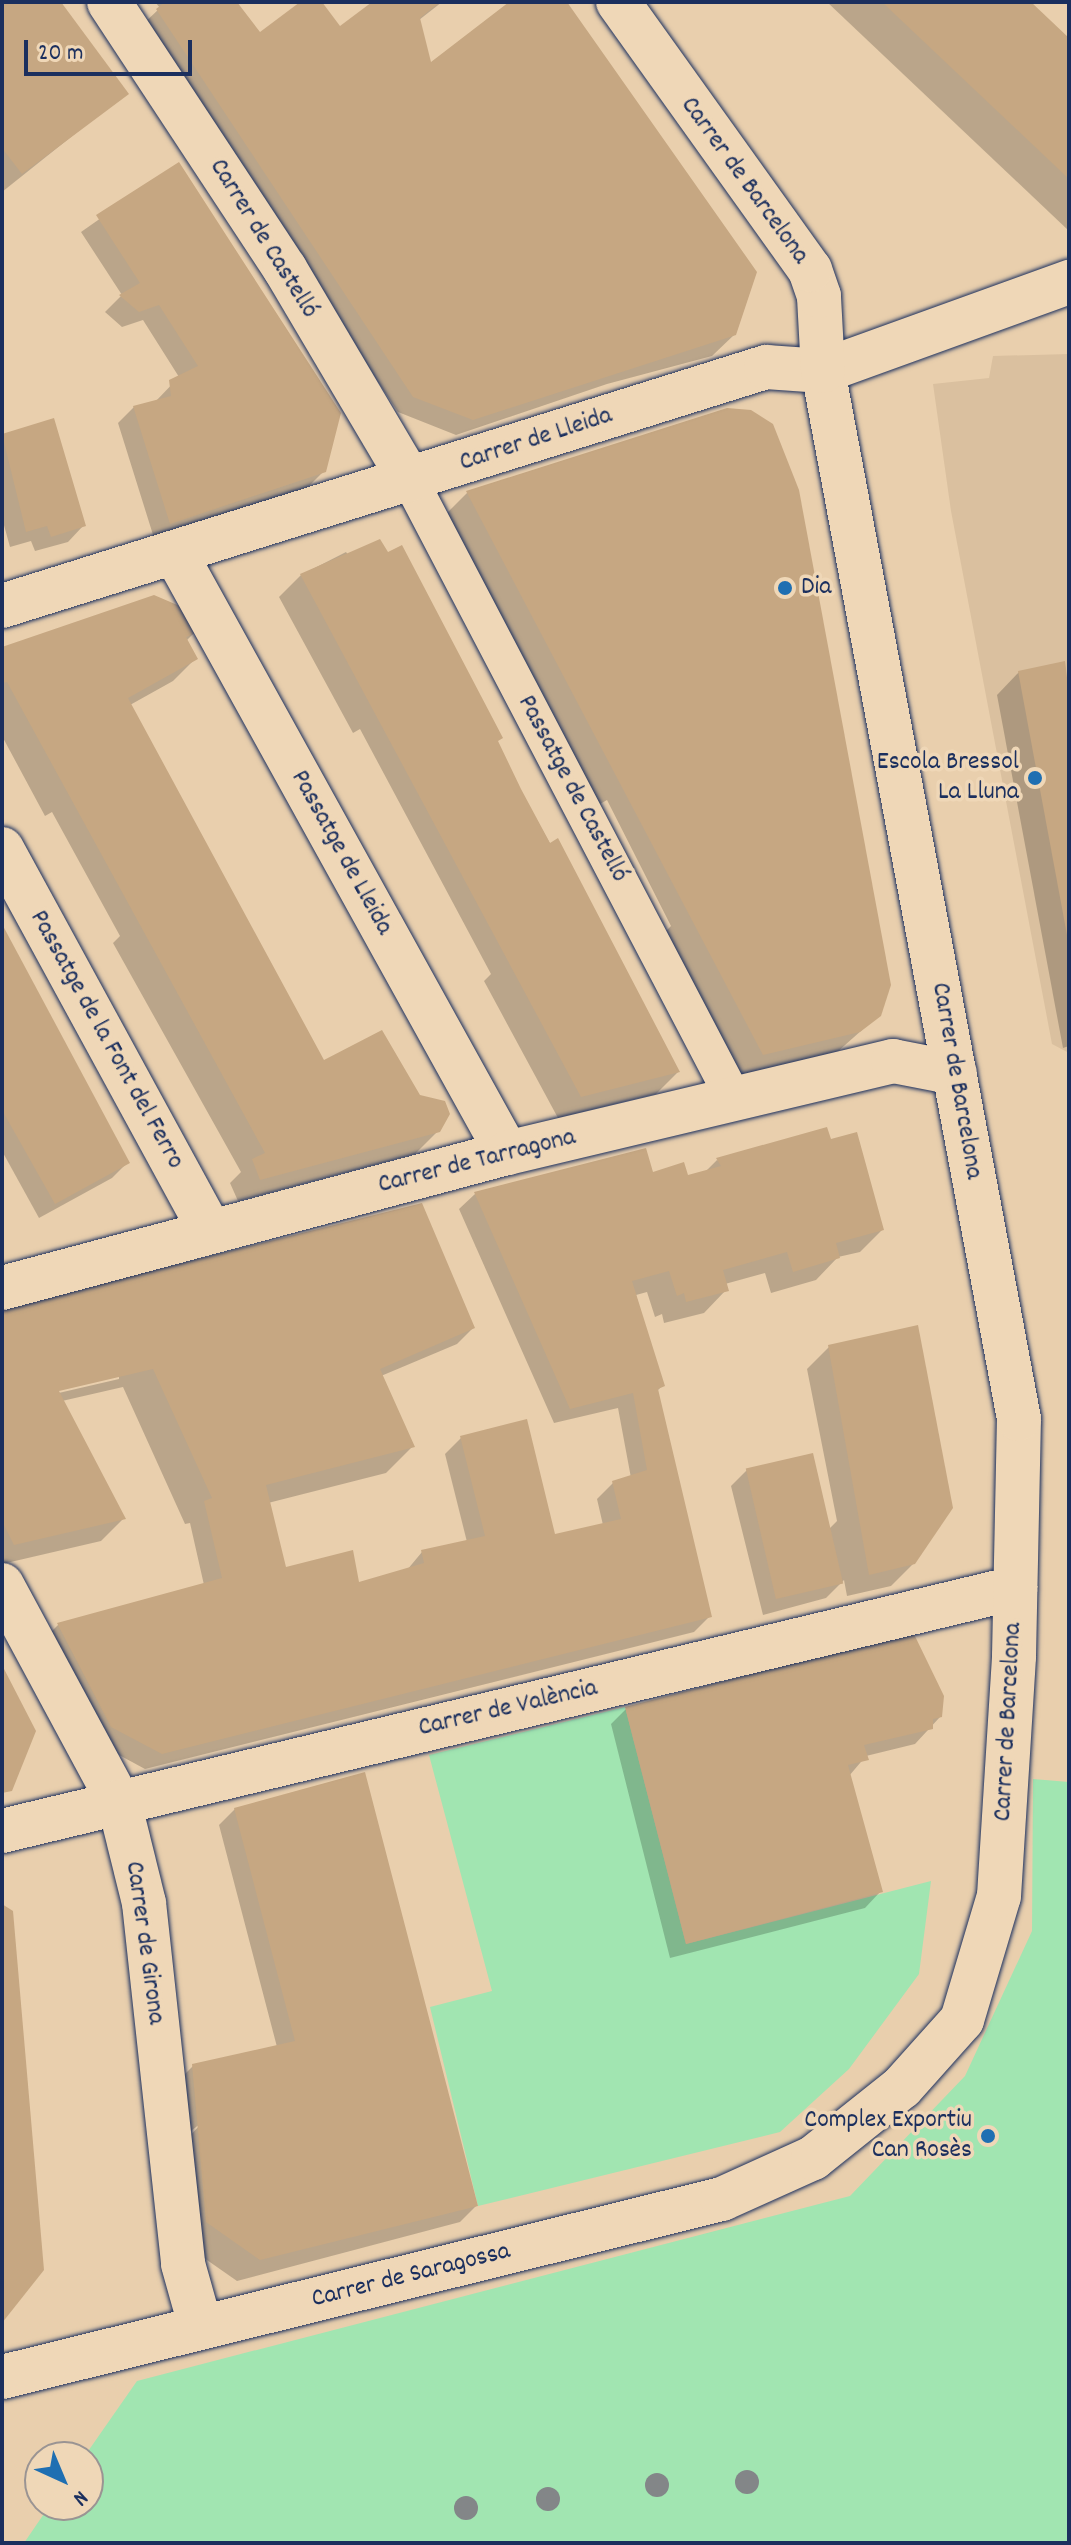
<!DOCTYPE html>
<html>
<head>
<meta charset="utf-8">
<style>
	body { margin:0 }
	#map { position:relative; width:1071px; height:2545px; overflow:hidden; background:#e9cfad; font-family:Dekko,sans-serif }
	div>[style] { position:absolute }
	.built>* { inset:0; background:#dac09f }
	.green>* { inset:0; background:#a1e5b1 }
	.shadow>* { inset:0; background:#0003 }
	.building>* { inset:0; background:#c6a782; transform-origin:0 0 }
	.roads { filter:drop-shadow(0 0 2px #1b2f5e) drop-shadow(0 0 2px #1b2f5e) }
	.pedestrian>* { height:36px; margin:-18px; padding:0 18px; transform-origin:18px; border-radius:18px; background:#efd7b7 }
	.minor>* { height:44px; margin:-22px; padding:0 22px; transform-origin:22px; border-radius:22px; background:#efd7b7 }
	.trees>* { width:24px; height:24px; margin:-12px; border-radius:50%; background:#838688 }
	.dots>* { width:22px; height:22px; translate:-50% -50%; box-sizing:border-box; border:4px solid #efd7b7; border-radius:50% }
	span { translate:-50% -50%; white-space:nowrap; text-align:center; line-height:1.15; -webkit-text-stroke:7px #efd7b7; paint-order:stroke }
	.street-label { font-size:26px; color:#1b2f5e }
	.poi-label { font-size:26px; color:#1b2f5e }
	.left { translate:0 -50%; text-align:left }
	.right { translate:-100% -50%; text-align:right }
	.frame { position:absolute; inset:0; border:4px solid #1b2f5e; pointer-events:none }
	.north { position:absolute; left:24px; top:2441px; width:80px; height:80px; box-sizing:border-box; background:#efd7b7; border:2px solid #9a9493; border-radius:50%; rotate:136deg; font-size:22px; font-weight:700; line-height:32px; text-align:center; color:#1b2f5e }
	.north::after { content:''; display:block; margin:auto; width:28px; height:36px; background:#1f6fb2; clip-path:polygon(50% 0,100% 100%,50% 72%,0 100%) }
	.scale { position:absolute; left:24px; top:40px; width:168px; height:36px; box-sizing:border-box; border:4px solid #1b2f5e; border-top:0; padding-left:10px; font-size:24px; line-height:28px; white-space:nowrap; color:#1b2f5e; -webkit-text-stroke:6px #efd7b7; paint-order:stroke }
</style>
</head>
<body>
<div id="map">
	<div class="built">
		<i style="clip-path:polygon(1069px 354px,1069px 1053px,1052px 1044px,951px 511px,933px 384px,989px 378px,993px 356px)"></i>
	</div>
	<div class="green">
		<i style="clip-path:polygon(625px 1707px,686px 1944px,931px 1881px,919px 1974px,849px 2069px,780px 2132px,478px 2206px,430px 2007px,492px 1991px,429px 1755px)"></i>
		<i style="clip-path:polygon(1033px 1779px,1069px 1782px,1069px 2543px,24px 2543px,50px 2505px,88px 2505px,88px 2457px,84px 2457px,137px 2381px,850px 2196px,965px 2076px,1032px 1931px)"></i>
	</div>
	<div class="shadow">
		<i style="clip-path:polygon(2px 2px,59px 2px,126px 93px,2px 192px)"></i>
		<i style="clip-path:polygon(155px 2px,234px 2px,260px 35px,303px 2px,319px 2px,340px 29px,377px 2px,442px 2px,419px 20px,430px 65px,513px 2px,565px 2px,735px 334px,712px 356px,607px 384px,456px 435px,398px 412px,141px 26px,160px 8px)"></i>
		<i style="clip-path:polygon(827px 2px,1028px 2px,1069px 41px,1069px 231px)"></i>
		<i style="clip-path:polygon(178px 164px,324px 471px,308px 487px,154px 538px,118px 423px,134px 407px,155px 402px,179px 377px,143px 320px,122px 327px,105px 312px,122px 295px,81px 232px)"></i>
		<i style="clip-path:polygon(728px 410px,879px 1015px,836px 1053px,741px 1076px,664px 933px,671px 926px,607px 800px,600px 804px,445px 515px,467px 493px)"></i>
		<i style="clip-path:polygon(53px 421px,83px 526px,68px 542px,35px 551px,31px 541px,10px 547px,2px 518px,2px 436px)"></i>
		<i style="clip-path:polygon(346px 552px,520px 790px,678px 1072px,656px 1094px,558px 1118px,484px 981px,491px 974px,360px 729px,353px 733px,279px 597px,301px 575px)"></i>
		<i style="clip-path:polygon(195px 632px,186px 641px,195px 659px,173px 681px,130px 705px,323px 1062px,438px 1131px,415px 1154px,238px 1201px,230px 1183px,241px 1172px,113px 943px,120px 936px,52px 812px,45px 816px,2px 736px,2px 649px)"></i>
		<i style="clip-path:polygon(1019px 672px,1069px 703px,1069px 1046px,1063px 1048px,997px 695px)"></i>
		<i style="clip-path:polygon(2px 930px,128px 1162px,112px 1178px,39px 1218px,2px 1151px)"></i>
		<i style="clip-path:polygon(evenodd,717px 1160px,882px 1230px,860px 1252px,838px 1257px,816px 1280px,771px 1293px,765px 1273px,725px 1284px,726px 1290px,704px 1313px,664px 1323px,662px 1314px,655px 1317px,647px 1292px,636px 1295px,662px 1386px,657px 1391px,710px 1616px,694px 1632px,145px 1769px,95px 1742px,42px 1641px,58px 1625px,204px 1585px,190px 1523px,185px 1524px,123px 1387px,62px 1401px,123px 1519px,101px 1541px,2px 1564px,2px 1310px,473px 1328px,457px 1344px,381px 1376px,413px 1446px,386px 1473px,268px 1503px,284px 1569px,357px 1584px,407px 1570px,422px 1552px,467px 1542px,445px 1454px,461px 1438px,553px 1536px,603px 1525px,597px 1499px,613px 1483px,631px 1478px,618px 1408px,554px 1423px,459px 1209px,475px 1194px,652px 1175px,686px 1177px,704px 1173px,717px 1160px,119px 1375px,119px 1379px,50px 1395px,49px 1391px,119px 1375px)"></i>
		<i style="clip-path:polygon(829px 1347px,914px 1563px,891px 1586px,847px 1596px,844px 1580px,826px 1598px,763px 1615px,731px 1486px,747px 1470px,829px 1529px,837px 1521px,807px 1369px)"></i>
		<i style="clip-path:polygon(626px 1709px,940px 1717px,915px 1744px,866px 1756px,849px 1776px,880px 1892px,865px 1908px,670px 1958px,611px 1724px)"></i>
		<i style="clip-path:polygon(235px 1809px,476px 2206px,460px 2222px,237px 2281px,184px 2244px,176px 2150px,205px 2120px,182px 2138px,177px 2082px,193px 2066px,277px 2047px,219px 1825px)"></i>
	</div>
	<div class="building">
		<i style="clip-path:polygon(2px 2px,61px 2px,129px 94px,22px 174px,2px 148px)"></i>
		<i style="clip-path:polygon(165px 2px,237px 2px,260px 32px,300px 2px,322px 2px,340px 26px,372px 2px,440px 2px,420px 18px,431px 62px,509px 2px,567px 2px,757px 272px,736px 335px,473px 420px,413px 397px,156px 9px)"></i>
		<i style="clip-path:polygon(882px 2px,1031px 2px,1069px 38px,1069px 179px)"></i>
		<i style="clip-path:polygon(179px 162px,341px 413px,326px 472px,170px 524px,133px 406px,171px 396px,169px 380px,198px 366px,159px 305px,139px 312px,119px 295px,140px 283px,96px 215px)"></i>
		<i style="clip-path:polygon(727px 408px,751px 410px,773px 424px,799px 490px,891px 985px,881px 1016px,860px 1032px,763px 1055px,466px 491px)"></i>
		<i style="clip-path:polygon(54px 418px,86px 526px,51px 537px,47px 526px,26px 532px,2px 434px)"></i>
		<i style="clip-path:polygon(380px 539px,388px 552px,402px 545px,503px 738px,498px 741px,521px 789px,550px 843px,558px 838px,680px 1072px,581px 1097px,300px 574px)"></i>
		<i style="clip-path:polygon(154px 595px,182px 607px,198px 632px,186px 637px,198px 659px,128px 698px,324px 1060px,382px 1030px,420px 1095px,445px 1101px,450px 1114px,440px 1132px,260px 1180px,252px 1159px,265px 1153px,7px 682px,2px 683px,2px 647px)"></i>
		<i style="clip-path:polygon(1065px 661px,1069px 694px,1067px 935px,1018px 671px)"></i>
		<i style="clip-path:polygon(2px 924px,130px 1163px,55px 1204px,2px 1110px)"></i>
		<i style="clip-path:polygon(827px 1127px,831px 1139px,857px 1132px,884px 1230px,836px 1243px,840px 1258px,793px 1272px,787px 1252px,723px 1270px,729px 1291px,686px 1302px,684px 1293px,677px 1296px,669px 1271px,632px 1281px,665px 1386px,658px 1389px,712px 1617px,162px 1754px,111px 1727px,57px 1623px,222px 1578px,204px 1501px,212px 1498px,153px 1369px,59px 1391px,126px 1519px,14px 1545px,2px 1521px,2px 1308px,422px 1203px,475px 1328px,380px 1369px,415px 1447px,266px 1485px,286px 1567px,353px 1550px,359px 1582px,424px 1563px,421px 1550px,485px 1536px,460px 1436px,527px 1419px,555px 1534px,621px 1519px,612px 1481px,647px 1470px,633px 1393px,570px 1409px,474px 1192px,646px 1148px,653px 1172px,684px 1162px,688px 1175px,721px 1166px,716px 1158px)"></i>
		<i style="clip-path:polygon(918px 1325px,953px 1508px,915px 1564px,869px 1575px,828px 1345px)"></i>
		<i style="left:813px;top:1453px;width:134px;height:69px;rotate:77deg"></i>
		<i style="clip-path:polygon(913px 1632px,944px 1696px,942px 1717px,933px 1719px,933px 1729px,864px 1745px,869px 1760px,848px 1765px,883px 1892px,686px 1944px,625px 1707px)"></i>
		<i style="clip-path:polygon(2px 1665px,36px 1731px,12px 1791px,2px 1793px)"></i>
		<i style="clip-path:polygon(365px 1772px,478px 2206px,260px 2260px,206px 2222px,192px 2064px,295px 2041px,234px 1808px)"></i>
		<i style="clip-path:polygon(2px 1904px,13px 1911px,44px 2270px,2px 2323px)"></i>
	</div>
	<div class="roads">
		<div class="pedestrian">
			<i style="left:410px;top:480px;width:699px;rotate:62.37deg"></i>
		</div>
		<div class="minor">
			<i style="left:109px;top:2px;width:320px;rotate:56.6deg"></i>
			<i style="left:285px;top:269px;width:245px;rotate:59.4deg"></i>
			<i style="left:175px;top:553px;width:686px;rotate:61.04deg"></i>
			<i style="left:2px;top:606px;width:801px;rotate:-17.37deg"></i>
			<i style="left:766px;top:367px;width:57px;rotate:4deg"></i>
			<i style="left:823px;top:371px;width:262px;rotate:-19.9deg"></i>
			<i style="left:2px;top:849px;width:435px;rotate:61.4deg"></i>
			<i style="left:2px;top:1288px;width:523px;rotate:-14.97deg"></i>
			<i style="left:507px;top:1153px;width:397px;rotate:-13.4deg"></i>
			<i style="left:893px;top:1061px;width:63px;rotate:11deg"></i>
			<i style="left:2px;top:1585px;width:247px;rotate:61.7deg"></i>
			<i style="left:119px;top:1802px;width:104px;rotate:76.1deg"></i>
			<i style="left:144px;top:1903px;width:363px;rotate:83.8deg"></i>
			<i style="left:183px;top:2264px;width:66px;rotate:74.3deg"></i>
			<i style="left:2px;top:1831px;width:1042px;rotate:-13.49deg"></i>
			<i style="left:2px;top:2377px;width:742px;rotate:-13.89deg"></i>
			<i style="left:722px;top:2199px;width:100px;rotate:-24.3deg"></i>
			<i style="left:813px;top:2158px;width:114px;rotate:-38.6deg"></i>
			<i style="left:902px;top:2087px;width:90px;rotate:-48.2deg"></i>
			<i style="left:962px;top:2020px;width:129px;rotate:-73.4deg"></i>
			<i style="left:999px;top:1896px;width:240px;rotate:-86.4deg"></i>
			<i style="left:1014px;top:1656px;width:237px;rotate:-88.8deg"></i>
			<i style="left:1019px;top:1419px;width:1066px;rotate:-100.59deg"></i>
			<i style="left:823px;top:371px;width:75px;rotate:-93.1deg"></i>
			<i style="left:819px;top:296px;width:28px;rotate:-109deg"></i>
			<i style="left:810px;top:270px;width:330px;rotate:-125.6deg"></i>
		</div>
	</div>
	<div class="trees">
		<i style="left:747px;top:2482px"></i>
		<i style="left:657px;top:2485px"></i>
		<i style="left:548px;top:2499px"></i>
		<i style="left:466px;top:2508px"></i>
	</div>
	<div class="dots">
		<i style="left:785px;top:588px;background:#1f6fb2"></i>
		<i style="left:1035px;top:778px;background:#1f6fb2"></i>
		<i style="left:988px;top:2136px;background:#1f6fb2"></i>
	</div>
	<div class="street-label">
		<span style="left:744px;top:181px;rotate:54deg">Carrer de Barcelona</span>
		<span style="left:263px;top:239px;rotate:58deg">Carrer de Castelló</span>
		<span style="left:536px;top:440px;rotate:-18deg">Carrer de Lleida</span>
		<span style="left:572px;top:789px;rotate:62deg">Passatge de Castelló</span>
		<span style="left:341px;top:853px;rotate:61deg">Passatge de Lleida</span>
		<span style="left:106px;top:1040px;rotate:61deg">Passatge de la Font del Ferro</span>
		<span style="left:956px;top:1081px;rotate:80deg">Carrer de Barcelona</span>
		<span style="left:477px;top:1162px;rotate:-14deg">Carrer de Tarragona</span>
		<span style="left:508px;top:1709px;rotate:-13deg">Carrer de València</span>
		<span style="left:1009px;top:1722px;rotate:-87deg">Carrer de Barcelona</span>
		<span style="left:144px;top:1943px;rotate:82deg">Carrer de Girona</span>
		<span style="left:411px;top:2276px;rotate:-14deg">Carrer de Saragossa</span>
	</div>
	<div class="poi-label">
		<span class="left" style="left:801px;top:588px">Dia</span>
		<span class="right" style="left:1019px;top:778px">Escola Bressol<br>La Lluna</span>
		<span class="right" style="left:972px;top:2136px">Complex Exportiu<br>Can Rosès</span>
	</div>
	<div class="frame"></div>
	<div class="north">N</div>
	<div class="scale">20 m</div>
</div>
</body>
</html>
